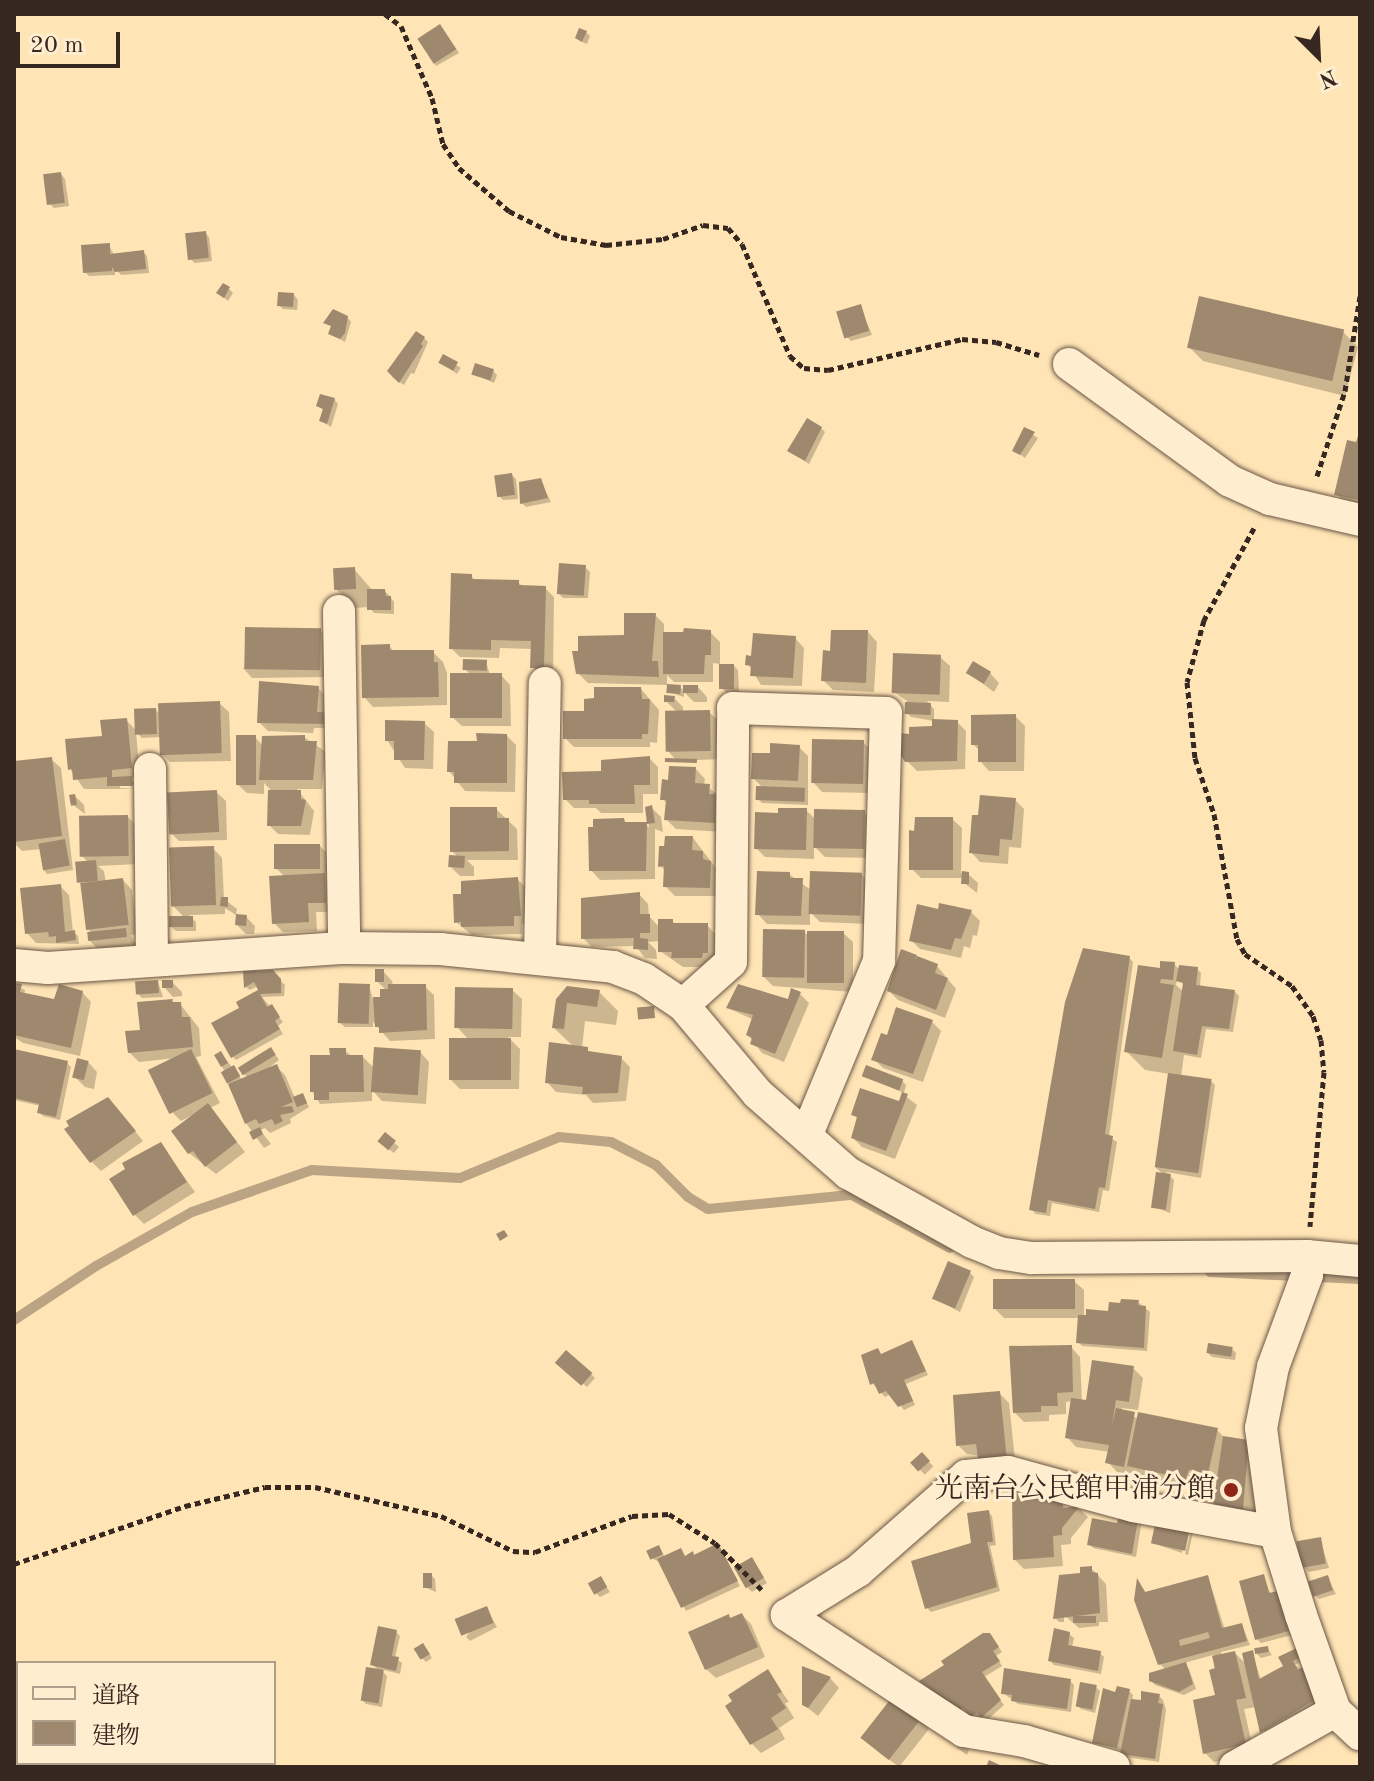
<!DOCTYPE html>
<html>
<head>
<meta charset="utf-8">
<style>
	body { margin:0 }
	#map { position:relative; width:1374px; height:1781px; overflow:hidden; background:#ffe4b5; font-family:"Old Standard TT","Noto Serif JP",serif }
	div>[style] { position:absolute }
	.shadow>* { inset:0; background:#0003; transform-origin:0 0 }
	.stream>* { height:10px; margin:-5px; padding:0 5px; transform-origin:5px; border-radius:5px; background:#bba483 }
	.building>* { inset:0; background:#9f896e; transform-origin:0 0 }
	.path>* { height:5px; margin-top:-2.5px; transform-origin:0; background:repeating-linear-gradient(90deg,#372721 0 6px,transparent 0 10px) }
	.roads { filter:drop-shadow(0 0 2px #695646) drop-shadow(0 0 2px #695646) }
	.street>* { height:32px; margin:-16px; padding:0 16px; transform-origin:16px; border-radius:16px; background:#ffedcf }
	.dots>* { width:22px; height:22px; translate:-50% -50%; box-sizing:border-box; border:4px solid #ffedcf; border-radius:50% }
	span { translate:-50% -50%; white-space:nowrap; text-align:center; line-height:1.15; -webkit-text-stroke:6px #ffedcf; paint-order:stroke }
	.poi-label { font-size:28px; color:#372721 }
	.right { translate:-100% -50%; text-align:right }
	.frame { position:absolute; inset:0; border:16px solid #372721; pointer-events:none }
	.legend { position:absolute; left:16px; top:1661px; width:260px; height:104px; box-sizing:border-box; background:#ffedcf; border:2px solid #af9e89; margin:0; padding:10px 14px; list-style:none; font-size:24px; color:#372721 }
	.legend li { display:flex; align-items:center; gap:16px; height:40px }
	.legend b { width:40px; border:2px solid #af9e89 }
	.north { position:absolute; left:1278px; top:16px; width:80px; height:80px; -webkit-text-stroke:6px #ffedcf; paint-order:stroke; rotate:156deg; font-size:22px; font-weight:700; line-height:32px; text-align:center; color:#372721 }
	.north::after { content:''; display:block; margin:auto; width:28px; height:36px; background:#372721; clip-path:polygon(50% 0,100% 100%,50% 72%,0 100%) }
	.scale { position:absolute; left:16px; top:32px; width:104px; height:36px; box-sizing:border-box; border:4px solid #372721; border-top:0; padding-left:10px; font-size:24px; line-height:28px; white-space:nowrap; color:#372721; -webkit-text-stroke:6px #ffedcf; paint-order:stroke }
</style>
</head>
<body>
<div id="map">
	<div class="shadow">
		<i style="clip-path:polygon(444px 31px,459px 53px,436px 66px,420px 39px)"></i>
		<i style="clip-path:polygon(586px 32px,590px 36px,587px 44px,582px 42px)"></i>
		<i style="clip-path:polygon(61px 174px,65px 179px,69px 206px,54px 208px,50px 204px)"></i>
		<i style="clip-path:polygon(205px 233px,209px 237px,212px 261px,195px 263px,190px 259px)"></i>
		<i style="clip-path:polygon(109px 245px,114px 255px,143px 252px,147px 256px,149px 273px,121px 275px,115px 268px,115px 275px,89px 276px,85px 272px)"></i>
		<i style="clip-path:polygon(229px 289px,233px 293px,228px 301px,223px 297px)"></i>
		<i style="clip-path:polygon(294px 295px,298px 300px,297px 310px,283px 309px,279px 305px)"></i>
		<i style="clip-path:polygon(860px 306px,872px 335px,851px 341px,847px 337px)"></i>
		<i style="clip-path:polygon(347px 317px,351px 322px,345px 342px,331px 334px,333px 328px,325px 322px)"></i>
		<i style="clip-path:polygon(1343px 332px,1358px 347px,1345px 396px,1203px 361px,1189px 347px)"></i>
		<i style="clip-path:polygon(424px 338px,428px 342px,414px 374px,411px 373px,404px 385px,392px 377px)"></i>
		<i style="left:444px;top:357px;width:20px;height:7px;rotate:33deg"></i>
		<i style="clip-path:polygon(493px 371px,497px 375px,494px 383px,474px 374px)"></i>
		<i style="clip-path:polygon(334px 399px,338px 404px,331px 427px,322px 421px,323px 410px,319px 406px)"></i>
		<i style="clip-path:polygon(821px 428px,825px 432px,809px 464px,794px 454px)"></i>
		<i style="clip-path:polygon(1025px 430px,1038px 438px,1025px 458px,1015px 451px)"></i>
		<i style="clip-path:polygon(1360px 445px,1360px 507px,1346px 503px,1336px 494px)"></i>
		<i style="clip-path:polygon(512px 475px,516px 479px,518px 499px,503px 500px,499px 496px)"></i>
		<i style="clip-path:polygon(540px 480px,551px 502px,526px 507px,522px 503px)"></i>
		<i style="clip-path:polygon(585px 567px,590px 572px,588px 598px,563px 598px,559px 594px)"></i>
		<i style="clip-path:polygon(354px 569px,373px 591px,384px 591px,389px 595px,394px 602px,394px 614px,374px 613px,369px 607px,355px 608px,336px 589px)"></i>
		<i style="clip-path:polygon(471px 576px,476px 581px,518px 582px,524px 588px,545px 588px,554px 597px,553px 676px,542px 676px,532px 667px,533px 649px,500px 648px,499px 658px,460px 657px,451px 648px)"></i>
		<i style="clip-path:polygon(655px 615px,664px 624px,664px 634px,710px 632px,720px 642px,720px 664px,713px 663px,713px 682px,674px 682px,667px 675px,667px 685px,588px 683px,578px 673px,574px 653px,626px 637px)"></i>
		<i style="clip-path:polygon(320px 630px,329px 639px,327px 677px,252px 678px,243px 668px)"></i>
		<i style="clip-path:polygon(868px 632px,877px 642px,874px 692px,833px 690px,824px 681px,832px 653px)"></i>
		<i style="clip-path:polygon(795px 638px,804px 648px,802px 686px,761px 685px,748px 664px)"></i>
		<i style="clip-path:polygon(389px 646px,395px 652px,433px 652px,443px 662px,447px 673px,447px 705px,373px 707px,364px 697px)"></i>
		<i style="clip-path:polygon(940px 657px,950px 666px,949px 702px,927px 701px,934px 709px,934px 721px,911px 717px,907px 713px,907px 701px,894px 692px)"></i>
		<i style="clip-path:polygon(486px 662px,490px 675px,501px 675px,510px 685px,511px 726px,462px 726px,452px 717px,471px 675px,465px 669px)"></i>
		<i style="clip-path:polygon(734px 666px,738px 670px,739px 692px,726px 692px,722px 688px)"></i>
		<i style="clip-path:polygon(968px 673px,990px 673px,999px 683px,994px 692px)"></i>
		<i style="clip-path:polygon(680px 687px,685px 692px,698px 687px,707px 697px,707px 702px,694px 702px,684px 692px,684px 697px,668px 692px)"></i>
		<i style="clip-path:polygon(318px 688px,327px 697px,332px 728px,314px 728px,313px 733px,268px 731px,259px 722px)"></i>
		<i style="clip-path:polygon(641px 689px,659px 710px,657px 743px,650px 742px,650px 747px,574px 747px,565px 738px,586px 713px)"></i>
		<i style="clip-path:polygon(674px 698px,683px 707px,683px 712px,709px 712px,719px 721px,720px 759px,677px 761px,668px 751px,678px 713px,666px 701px)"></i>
		<i style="clip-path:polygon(219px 703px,229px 712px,231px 761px,170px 762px,161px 753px,160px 737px,142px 738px,136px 732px,140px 777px,130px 778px,136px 784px,120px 784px,120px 788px,136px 789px,84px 789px,70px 769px,126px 720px,137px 731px,156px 710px,160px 715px)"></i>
		<i style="clip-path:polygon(1015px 716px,1025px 726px,1024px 771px,989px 771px,980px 761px,980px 751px,973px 744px)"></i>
		<i style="clip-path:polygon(957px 722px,966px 731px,965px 769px,917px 771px,907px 761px,934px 728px)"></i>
		<i style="clip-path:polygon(424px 723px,434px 732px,433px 769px,405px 768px,387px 740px)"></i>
		<i style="clip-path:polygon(507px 736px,516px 745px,515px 792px,465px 791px,449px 771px,479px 743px)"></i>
		<i style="clip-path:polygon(255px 737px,263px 746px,304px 737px,326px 752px,322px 789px,297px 789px,314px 811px,310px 835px,278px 834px,269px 825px,270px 789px,264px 783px,264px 794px,247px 793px,237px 784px)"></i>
		<i style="clip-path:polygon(863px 742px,872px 751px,871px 793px,822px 792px,813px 782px)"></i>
		<i style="clip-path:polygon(799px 747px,808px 756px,808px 805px,762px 803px,758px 799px,764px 789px,753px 778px,772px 755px)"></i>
		<i style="clip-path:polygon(649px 758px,658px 767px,658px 794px,643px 794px,643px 813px,601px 813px,596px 808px,574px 808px,565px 799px,603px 773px)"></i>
		<i style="clip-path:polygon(51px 759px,61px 768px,73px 870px,47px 874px,43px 869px,40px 849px,22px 851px,14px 843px,14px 763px)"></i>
		<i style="clip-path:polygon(696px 769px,705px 779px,704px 785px,719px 795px,724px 832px,676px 829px,667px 820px,668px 804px,662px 799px)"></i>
		<i style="clip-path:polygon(216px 792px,226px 801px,227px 840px,179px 841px,170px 832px)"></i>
		<i style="clip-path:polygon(75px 796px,84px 805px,85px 814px,73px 805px)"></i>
		<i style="clip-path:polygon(1015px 800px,1024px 809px,1021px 848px,1009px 847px,1008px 864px,980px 862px,971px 852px)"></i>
		<i style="clip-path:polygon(651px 807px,661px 817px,663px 832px,655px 829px,655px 879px,600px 880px,591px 870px,646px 824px,649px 828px,647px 808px)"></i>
		<i style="clip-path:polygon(496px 809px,517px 829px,518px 860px,467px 860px,474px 867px,474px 876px,460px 876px,451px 867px,458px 857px,452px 851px)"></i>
		<i style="clip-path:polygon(806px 810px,816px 820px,864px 812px,874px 821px,873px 858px,825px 857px,814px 846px,814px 859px,765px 857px,756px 848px,780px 815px)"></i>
		<i style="clip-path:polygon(128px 817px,137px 826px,138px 864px,98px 866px,104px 871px,106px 883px,123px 880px,132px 890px,138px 934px,131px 935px,135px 945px,99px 950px,90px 941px,93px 934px,89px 930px,80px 882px,89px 863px,82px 856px)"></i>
		<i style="clip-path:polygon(952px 819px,962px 828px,961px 873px,968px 874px,978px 883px,977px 893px,964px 883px,964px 878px,921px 878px,912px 869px)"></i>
		<i style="clip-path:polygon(693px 838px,719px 872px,719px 896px,675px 896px,665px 886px,666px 871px,660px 866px)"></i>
		<i style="clip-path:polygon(320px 846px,329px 855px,335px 912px,316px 912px,317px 931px,283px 932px,274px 923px,285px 877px,276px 868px)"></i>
		<i style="clip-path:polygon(213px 848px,222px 858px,224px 899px,237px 909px,236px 915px,225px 908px,225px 914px,189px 915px,196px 922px,196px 931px,176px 931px,171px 927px,185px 918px,173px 906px)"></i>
		<i style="clip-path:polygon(789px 874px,811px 890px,862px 875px,871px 884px,870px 924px,820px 922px,810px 912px,810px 925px,767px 924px,758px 914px)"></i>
		<i style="clip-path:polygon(517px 879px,527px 888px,529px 924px,522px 924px,522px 934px,472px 935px,456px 922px)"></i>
		<i style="clip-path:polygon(60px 886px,69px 895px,73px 932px,78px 936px,79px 944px,36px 943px,27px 933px)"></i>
		<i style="clip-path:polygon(639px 894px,648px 904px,649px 916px,660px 928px,672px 921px,676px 925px,707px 925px,716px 935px,716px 962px,711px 967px,683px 967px,660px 951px,660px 941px,648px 942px,656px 950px,657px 959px,645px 958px,636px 946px,592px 947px,583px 938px)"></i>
		<i style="clip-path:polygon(940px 911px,971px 912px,980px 921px,977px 936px,973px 935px,970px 948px,964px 946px,961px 958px,920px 949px,911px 940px)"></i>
		<i style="clip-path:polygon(246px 917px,255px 926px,254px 934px,246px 934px,236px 924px)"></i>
		<i style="clip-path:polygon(804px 932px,809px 936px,843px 933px,853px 942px,853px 992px,773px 986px,763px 976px)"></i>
		<i style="clip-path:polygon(916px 956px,937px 966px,956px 989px,945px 1018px,898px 1000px,889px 991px)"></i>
		<i style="clip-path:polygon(1129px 958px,1133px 962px,1109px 1137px,1117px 1142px,1109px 1191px,1103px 1190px,1099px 1212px,1052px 1203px,1050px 1216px,1036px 1214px,1031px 1209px)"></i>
		<i style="clip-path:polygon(evenodd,1174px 964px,1180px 970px,1197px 969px,1201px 973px,1200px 987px,1235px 992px,1239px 996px,1233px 1032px,1206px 1029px,1201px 1058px,1184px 1055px,1181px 1077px,1211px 1081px,1215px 1085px,1201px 1178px,1166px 1172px,1174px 1180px,1170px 1213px,1154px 1207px,1164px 1175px,1155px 1167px,1170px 1074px,1145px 1070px,1126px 1051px,1163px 970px,1174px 964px,1177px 979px,1185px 985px,1184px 992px,1176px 985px,1177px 979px)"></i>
		<i style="clip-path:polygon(383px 971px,392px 981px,393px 986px,424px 986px,434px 995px,435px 1039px,390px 1041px,373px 1022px,373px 1027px,345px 1027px,340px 1023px,369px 986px,373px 999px,382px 999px,387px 991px,377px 981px)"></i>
		<i style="clip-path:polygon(272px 972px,285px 985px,284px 996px,262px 997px,283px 1022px,278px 1026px,283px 1034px,236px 1060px,232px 1056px,241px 1008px,261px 991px,258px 986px,250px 990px,246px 987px,245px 973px)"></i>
		<i style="clip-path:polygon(158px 982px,163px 997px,142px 998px,138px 994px)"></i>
		<i style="clip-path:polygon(172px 982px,182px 992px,182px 996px,173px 997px,164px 987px)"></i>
		<i style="clip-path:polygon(14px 985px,25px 990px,24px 995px,55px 1002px,82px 992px,91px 1002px,80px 1056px,23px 1043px,14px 1037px)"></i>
		<i style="clip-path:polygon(512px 990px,522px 999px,521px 1037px,508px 1037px,520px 1049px,519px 1089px,460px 1089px,451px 1080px,469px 1040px,457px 1027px)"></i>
		<i style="clip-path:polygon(759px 990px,789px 1001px,800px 994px,809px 1003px,784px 1062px,762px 1053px,748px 1035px,754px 1020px,728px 1008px,757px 995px)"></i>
		<i style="clip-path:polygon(599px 992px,618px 1011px,616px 1025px,585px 1021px,582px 1048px,593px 1054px,621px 1058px,630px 1067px,626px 1101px,593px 1103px,586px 1095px,556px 1092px,547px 1082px,574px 1047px,554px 1028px,558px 1000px)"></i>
		<i style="clip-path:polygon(172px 1001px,180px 1004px,199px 1028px,201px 1056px,196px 1057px,220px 1103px,210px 1108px,245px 1152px,216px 1174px,189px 1153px,191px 1116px,181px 1121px,172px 1112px,176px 1058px,139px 1062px,129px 1052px,142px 1031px)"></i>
		<i style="clip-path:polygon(932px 1022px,941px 1031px,923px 1082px,883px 1068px,874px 1059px,888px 1037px)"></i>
		<i style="clip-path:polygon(345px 1050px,352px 1057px,363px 1057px,375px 1069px,420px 1052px,429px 1062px,426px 1104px,382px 1101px,372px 1090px,372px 1101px,320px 1104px,312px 1091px,332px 1057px)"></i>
		<i style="clip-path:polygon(221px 1053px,242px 1080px,248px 1078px,244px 1074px,275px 1054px,279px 1060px,266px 1070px,276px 1066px,285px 1075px,295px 1098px,303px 1095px,309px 1107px,290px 1119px,291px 1123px,270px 1133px,265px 1128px,260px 1130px,271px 1144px,264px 1148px,246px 1123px,222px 1066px)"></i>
		<i style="clip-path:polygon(14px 1054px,67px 1063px,71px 1067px,60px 1120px,43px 1116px,39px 1112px,41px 1106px,14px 1100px)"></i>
		<i style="clip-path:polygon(88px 1062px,97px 1072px,94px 1089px,85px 1087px,75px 1077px)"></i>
		<i style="clip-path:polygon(864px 1076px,902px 1081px,906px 1085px,904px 1093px)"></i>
		<i style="clip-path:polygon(904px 1095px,917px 1105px,895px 1159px,862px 1147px,853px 1138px,859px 1120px,853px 1114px,900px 1104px)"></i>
		<i style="clip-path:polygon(117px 1109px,143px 1141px,101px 1171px,92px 1162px)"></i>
		<i style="clip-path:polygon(385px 1135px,399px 1147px,394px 1153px,384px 1146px)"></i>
		<i style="clip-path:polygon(161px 1145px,195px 1192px,144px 1224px,135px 1215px,128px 1169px)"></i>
		<i style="clip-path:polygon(970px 1273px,974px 1277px,960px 1312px,935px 1299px)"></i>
		<i style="clip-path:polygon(1074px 1281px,1084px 1290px,1084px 1317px,1110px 1313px,1138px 1302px,1145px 1308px,1150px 1312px,1147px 1351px,1082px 1346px,1078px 1342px,1080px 1318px,1004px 1318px,995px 1309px)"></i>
		<i style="clip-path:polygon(912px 1342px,928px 1375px,906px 1384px,915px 1405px,904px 1410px,891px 1394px,885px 1397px,872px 1383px,877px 1350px,882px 1355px)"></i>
		<i style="clip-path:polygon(1071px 1347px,1080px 1357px,1082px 1402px,1088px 1403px,1133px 1368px,1143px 1378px,1138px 1410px,1122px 1408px,1121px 1411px,1139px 1419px,1217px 1430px,1226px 1439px,1249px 1441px,1261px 1527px,1234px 1525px,1219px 1483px,1198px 1478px,1195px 1487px,1138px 1475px,1134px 1471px,1133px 1475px,1117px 1472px,1108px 1462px,1110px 1452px,1076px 1447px,1067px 1437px,1072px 1401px,1066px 1402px,1066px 1414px,1049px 1415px,1049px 1421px,1024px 1422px,1014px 1412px)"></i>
		<i style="clip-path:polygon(1232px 1349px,1236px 1353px,1235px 1360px,1212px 1357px,1208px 1353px)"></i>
		<i style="clip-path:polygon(562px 1366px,591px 1374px,595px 1378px,587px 1387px)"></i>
		<i style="clip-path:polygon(1000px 1394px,1009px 1403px,1015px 1460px,967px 1454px,958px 1445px)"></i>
		<i style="left:922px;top:1455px;width:16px;height:12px;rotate:45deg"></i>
		<i style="clip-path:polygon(1057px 1498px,1067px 1509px,1079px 1508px,1088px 1517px,1071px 1538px,1071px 1544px,1061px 1545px,1063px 1566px,1024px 1569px,1015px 1560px)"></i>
		<i style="clip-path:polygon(988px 1512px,992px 1516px,996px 1545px,990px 1546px,1000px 1591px,931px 1612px,927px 1608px,973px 1545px)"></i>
		<i style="clip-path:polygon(1142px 1520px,1136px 1557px,1093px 1548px,1089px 1544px,1119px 1525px)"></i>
		<i style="clip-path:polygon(1188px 1524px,1182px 1553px,1152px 1543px)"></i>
		<i style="clip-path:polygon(1192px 1526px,1194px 1528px,1188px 1555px,1185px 1554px)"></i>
		<i style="clip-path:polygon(1320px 1539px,1329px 1568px,1309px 1572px,1305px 1568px)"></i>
		<i style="clip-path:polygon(718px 1545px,740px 1586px,686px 1611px,660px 1562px,653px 1559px,658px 1548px,665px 1557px,686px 1558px)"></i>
		<i style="clip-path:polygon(752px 1559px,767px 1583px,752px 1592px,748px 1588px)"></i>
		<i style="clip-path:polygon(1091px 1568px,1106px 1584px,1108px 1622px,1099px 1622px,1099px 1626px,1079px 1628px,1064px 1615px,1064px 1622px,1059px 1622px,1055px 1618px,1082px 1575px)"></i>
		<i style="clip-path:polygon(431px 1575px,435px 1579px,436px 1592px,426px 1588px)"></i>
		<i style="clip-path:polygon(1208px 1577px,1225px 1630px,1242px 1625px,1250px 1645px,1221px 1652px,1222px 1656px,1235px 1653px,1247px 1665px,1252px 1652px,1261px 1680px,1286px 1667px,1301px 1648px,1308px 1659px,1295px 1665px,1306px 1673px,1318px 1705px,1266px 1736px,1256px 1707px,1244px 1709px,1254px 1753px,1214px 1762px,1205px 1753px,1217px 1696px,1213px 1655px,1184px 1663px,1189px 1669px,1196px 1689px,1184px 1695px,1155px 1685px,1151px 1680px,1166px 1670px,1160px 1664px,1139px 1582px,1146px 1593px)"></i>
		<i style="clip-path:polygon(1264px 1577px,1271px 1595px,1278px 1593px,1292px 1635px,1261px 1643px,1257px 1639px)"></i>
		<i style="clip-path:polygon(1327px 1577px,1336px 1594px,1319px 1599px,1315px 1595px)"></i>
		<i style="clip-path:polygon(600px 1578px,610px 1592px,600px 1597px,596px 1593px)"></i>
		<i style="clip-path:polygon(486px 1609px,497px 1627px,470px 1641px,466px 1637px)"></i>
		<i style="clip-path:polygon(742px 1615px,751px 1624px,765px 1657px,716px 1678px,706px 1669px,728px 1616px,732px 1620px)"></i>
		<i style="clip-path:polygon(396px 1632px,400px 1636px,395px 1658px,402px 1663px,400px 1674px,380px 1669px,387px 1676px,382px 1707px,366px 1704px,362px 1700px,380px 1672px,372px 1664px)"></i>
		<i style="clip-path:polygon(1069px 1634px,1074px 1638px,1072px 1647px,1100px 1653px,1104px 1657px,1101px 1674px,1054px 1665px,1050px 1661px)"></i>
		<i style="clip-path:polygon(994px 1640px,1002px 1652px,996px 1656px,1002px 1666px,984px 1677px,1004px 1705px,986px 1721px,981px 1716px,976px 1720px,968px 1711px,965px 1714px,926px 1685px)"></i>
		<i style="clip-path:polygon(1267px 1648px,1272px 1655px,1261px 1658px,1257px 1654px)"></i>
		<i style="clip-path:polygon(427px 1650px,432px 1658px,426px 1662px,422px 1658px)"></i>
		<i style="clip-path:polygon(768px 1672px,789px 1702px,785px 1703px,794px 1718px,779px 1728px,785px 1739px,761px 1753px,752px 1744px)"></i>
		<i style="clip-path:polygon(830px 1678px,839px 1688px,818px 1716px,804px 1705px)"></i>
		<i style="clip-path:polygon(1070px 1681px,1074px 1685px,1071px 1712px,1018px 1704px,1003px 1693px)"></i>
		<i style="clip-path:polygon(1096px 1687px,1100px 1691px,1095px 1713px,1081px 1709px,1077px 1705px)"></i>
		<i style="clip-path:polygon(1129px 1691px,1133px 1695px,1132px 1701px,1143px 1702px,1159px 1696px,1163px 1700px,1166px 1710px,1159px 1762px,1126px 1757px,1122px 1751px,1094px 1742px,1117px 1694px)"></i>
		<i style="clip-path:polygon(920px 1720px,929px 1729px,899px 1767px,873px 1747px)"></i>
		<i style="clip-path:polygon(959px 1743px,969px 1750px,967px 1755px,957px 1748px)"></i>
	</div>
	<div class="stream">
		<i style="left:1210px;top:1272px;width:150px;rotate:2.7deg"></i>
		<i style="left:14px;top:1320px;width:98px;rotate:-33.4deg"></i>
		<i style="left:96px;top:1266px;width:110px;rotate:-29.4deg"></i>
		<i style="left:192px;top:1212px;width:127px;rotate:-19.3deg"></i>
		<i style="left:312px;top:1170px;width:148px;rotate:3.1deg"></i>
		<i style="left:460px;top:1178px;width:107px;rotate:-22.5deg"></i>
		<i style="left:559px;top:1137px;width:52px;rotate:5.5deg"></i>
		<i style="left:611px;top:1142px;width:51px;rotate:27.1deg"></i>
		<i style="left:656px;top:1165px;width:45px;rotate:45deg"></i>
		<i style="left:688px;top:1197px;width:23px;rotate:31deg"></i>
		<i style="left:708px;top:1209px;width:145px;rotate:-5.6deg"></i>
		<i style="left:852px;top:1195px;width:111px;rotate:28.4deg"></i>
	</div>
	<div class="building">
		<i style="left:440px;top:24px;width:30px;height:27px;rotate:57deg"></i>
		<i style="clip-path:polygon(579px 28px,587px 31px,582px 42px,575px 38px)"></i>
		<i style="left:61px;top:172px;width:31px;height:18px;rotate:83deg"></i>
		<i style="left:206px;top:231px;width:27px;height:21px;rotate:84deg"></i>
		<i style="clip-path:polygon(110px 243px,110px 254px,144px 250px,146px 269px,115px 272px,112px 267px,112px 271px,83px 273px,81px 245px)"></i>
		<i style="clip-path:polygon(223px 283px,230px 287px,224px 298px,216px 293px)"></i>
		<i style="left:278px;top:292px;width:16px;height:14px;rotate:4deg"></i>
		<i style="left:1199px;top:296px;width:149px;height:53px;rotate:13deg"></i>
		<i style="left:861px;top:304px;width:28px;height:26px;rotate:73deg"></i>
		<i style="clip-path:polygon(333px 309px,348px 316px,345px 333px,340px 339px,328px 334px,331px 326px,323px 323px)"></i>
		<i style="clip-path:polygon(416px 331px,425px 337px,421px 344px,423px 346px,399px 383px,387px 371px)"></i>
		<i style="left:443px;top:354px;width:17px;height:10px;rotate:28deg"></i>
		<i style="left:475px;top:363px;width:20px;height:12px;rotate:18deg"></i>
		<i style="clip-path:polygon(320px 394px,335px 398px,327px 424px,319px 421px,323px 409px,316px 406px)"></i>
		<i style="clip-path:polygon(807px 418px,822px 427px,805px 461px,787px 451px)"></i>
		<i style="clip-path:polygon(1024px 427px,1035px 432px,1020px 455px,1012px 451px)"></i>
		<i style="clip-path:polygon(1359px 433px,1360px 433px,1360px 500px,1334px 495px,1347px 440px,1356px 442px)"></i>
		<i style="left:512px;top:473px;width:22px;height:18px;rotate:82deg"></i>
		<i style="clip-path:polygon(541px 478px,548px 498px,520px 504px,519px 482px)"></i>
		<i style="left:559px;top:563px;width:27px;height:31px;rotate:4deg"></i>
		<i style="left:355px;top:567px;width:22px;height:22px;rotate:87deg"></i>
		<i style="clip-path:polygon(451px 573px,472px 574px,472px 579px,519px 580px,519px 585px,546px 586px,544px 668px,530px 668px,531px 641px,491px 640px,491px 650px,449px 649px)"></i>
		<i style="clip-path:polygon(367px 589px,385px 589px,386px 596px,391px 596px,391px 610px,367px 610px)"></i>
		<i style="clip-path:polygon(624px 613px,656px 613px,652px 661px,658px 661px,659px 677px,576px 674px,572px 651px,578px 651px,578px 636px,624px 635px)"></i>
		<i style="left:245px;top:627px;width:76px;height:42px;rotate:1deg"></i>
		<i style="clip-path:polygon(684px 628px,711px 630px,711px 655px,705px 655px,704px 674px,663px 674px,663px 632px,683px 632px)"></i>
		<i style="clip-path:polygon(831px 630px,868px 630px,866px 683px,821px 681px,823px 650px,830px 651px)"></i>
		<i style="clip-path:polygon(753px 633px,796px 636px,793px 678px,750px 676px,751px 666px,745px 665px,746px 655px,751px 656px)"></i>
		<i style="clip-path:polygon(390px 644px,390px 650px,434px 650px,434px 662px,438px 662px,439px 697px,362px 698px,361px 645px)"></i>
		<i style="left:893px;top:653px;width:48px;height:40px;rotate:2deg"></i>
		<i style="left:463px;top:659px;width:24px;height:11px;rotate:2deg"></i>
		<i style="left:973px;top:661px;width:21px;height:14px;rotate:31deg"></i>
		<i style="left:719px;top:664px;width:15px;height:25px"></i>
		<i style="left:450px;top:673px;width:52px;height:45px"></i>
		<i style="clip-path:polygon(259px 681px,319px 686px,317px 712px,329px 712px,328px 724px,257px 723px)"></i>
		<i style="left:667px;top:684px;width:14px;height:9px;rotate:4deg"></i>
		<i style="left:683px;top:685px;width:15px;height:8px"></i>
		<i style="clip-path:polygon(594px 687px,641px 687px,642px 699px,650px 699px,648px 734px,642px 734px,642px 739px,563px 739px,563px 711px,584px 711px,584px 699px,594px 698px)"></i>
		<i style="clip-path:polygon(664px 695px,675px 696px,674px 702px,664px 702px)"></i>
		<i style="left:220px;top:701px;width:52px;height:62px;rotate:88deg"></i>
		<i style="left:905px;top:702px;width:26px;height:12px;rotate:2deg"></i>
		<i style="left:156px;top:708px;width:26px;height:22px;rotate:88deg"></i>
		<i style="left:710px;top:710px;width:41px;height:45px;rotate:89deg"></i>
		<i style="clip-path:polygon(1016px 714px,1016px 762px,978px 762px,978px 745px,971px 745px,971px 715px)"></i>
		<i style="clip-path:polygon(127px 718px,132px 768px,112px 770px,112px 777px,132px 776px,133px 786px,107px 786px,107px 777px,73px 780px,72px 769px,68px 770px,65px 739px,102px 736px,100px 720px)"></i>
		<i style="clip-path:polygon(932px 719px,958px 720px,957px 761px,905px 762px,900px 754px,901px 733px,909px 734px,909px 727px,932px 726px)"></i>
		<i style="clip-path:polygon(385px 720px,425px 721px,424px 760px,394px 760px,394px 741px,385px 741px)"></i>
		<i style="clip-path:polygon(476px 733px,507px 734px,507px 783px,454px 783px,454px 772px,447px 772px,448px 741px,477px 741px)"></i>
		<i style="left:236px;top:735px;width:20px;height:50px"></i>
		<i style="clip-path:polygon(305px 735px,305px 741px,317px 741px,313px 780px,259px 780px,262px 736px)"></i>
		<i style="left:812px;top:739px;width:52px;height:44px;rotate:1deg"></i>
		<i style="clip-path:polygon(770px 743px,800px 745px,798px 781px,751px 779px,752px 753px,770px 753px)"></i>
		<i style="clip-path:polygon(650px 756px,650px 785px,634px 785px,635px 804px,589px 804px,589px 800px,563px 800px,562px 772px,601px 771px,601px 760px)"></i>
		<i style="clip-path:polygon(52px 757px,62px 836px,14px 842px,14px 761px)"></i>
		<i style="left:665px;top:758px;width:32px;height:4px;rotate:2deg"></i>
		<i style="clip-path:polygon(669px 766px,696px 767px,695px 783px,710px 784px,709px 794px,716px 794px,715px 823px,664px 820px,666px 800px,660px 800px,662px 779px,668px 780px)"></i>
		<i style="left:756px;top:786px;width:49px;height:14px;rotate:2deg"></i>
		<i style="left:217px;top:790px;width:42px;height:50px;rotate:87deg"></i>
		<i style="clip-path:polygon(268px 790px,301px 790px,301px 799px,306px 800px,301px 826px,267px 826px)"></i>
		<i style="left:75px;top:794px;width:11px;height:6px;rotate:80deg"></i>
		<i style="clip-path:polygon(980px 795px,1016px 798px,1012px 840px,1000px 839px,999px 856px,969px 853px,972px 815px,978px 815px)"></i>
		<i style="clip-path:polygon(652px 805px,655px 823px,647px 824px,645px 807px)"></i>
		<i style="clip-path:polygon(450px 807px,497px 807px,497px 818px,509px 818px,509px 851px,450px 852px)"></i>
		<i style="clip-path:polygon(778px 808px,807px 808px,806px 850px,754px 849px,755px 812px,778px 813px)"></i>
		<i style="left:814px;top:809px;width:51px;height:39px;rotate:1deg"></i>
		<i style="left:128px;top:815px;width:41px;height:49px;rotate:89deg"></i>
		<i style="clip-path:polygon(915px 817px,953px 817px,953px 870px,909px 870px,909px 830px,914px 831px)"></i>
		<i style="clip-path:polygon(624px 818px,625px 822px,647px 822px,646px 871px,589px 871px,588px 827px,593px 827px,593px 819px)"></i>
		<i style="clip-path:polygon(665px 836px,693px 836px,692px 850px,703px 851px,703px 859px,711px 861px,710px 888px,663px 887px,664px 866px,658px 867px,659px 846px,664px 846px)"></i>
		<i style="left:65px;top:839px;width:27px;height:27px;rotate:80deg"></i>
		<i style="left:320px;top:844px;width:25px;height:46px;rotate:90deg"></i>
		<i style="left:214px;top:846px;width:59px;height:45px;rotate:88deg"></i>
		<i style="left:449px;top:855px;width:16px;height:12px;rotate:4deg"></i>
		<i style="left:96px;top:860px;width:21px;height:21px;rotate:85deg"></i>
		<i style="clip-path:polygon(757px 871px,790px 872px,790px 878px,803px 878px,801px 916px,755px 915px)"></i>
		<i style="left:810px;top:871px;width:52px;height:43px;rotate:2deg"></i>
		<i style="clip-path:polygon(962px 871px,969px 872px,969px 884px,961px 884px)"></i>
		<i style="clip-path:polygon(325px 873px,326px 903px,308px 903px,309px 922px,272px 924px,269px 876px)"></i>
		<i style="clip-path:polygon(518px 877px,521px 916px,514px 916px,514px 926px,461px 927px,461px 922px,454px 923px,453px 894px,461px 894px,461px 881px)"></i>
		<i style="left:123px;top:878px;width:47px;height:43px;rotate:83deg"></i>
		<i style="clip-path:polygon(61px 884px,65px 932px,75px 930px,76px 940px,56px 943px,56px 936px,49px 937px,48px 932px,25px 934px,20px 888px)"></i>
		<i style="clip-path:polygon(640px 892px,640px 914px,650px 914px,650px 933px,640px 933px,640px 938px,648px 939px,648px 950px,633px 949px,634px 938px,581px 939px,581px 898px)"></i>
		<i style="clip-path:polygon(221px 897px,228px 897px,228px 907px,220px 906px)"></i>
		<i style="clip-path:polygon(939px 903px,972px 910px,961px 939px,955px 938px,951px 950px,909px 941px,917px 904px,938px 909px)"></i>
		<i style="left:236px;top:914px;width:11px;height:11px;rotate:5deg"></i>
		<i style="left:193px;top:916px;width:11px;height:24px;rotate:90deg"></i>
		<i style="clip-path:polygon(658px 919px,673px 919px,673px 923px,708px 923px,708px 953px,703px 953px,702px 958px,671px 958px,672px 952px,658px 952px)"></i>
		<i style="left:126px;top:928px;width:9px;height:39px;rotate:84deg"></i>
		<i style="left:763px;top:929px;width:42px;height:48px;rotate:1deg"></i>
		<i style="left:807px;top:931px;width:37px;height:52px"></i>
		<i style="clip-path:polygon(1083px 948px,1130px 956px,1105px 1134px,1113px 1136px,1105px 1188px,1099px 1187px,1095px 1209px,1048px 1200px,1046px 1213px,1029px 1210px,1065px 1002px)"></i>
		<i style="clip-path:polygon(901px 949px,917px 955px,913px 963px,917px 956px,938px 964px,935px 973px,948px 978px,936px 1010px,887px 991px)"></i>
		<i style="clip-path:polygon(1160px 961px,1175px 962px,1173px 980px,1161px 979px,1160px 983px,1174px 985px,1162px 1058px,1124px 1052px,1138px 965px,1160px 968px)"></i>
		<i style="clip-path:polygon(1179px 965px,1198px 967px,1196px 985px,1235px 990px,1229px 1029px,1202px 1026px,1197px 1055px,1173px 1051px,1183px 983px,1176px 981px)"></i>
		<i style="left:375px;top:969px;width:9px;height:13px"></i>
		<i style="clip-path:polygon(273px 970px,281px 979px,281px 993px,260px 994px,267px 1007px,272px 1004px,280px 1017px,275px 1021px,280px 1029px,231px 1058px,211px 1023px,239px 1008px,236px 1002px,258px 990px,254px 982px,244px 988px,243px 971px)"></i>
		<i style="left:158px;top:980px;width:13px;height:23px;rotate:86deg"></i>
		<i style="left:173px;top:980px;width:8px;height:11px;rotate:90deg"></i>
		<i style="clip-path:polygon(14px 983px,22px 984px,20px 992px,54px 999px,59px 984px,83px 991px,71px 1048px,14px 1035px)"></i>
		<i style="left:339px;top:983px;width:31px;height:40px;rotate:2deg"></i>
		<i style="clip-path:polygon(388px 984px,426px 984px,427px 1030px,379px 1033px,379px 1027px,375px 1027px,373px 997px,380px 997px,380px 989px,388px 989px)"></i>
		<i style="clip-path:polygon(738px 984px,788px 999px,791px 988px,801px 992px,775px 1054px,750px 1044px,752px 1038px,746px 1035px,753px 1015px,726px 1008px)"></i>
		<i style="clip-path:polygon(567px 986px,600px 990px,597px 1007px,567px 1003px,564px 1029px,552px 1028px,556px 999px)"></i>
		<i style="left:455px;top:987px;width:58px;height:41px;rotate:1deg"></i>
		<i style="clip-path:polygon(173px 999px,172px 1002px,181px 1002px,182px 1017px,190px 1017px,193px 1047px,128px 1053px,125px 1031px,140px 1030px,137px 1002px)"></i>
		<i style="left:654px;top:1006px;width:12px;height:17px;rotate:85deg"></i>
		<i style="clip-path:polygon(896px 1007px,933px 1020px,913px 1074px,871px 1060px,881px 1033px,887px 1035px)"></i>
		<i style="left:449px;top:1038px;width:62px;height:42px"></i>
		<i style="clip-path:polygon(549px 1042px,588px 1047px,588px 1051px,622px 1056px,618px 1093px,582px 1094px,583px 1087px,545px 1083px)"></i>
		<i style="left:271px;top:1047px;width:9px;height:39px;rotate:58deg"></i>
		<i style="left:374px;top:1047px;width:47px;height:45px;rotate:4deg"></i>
		<i style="clip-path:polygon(329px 1048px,346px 1048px,346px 1055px,363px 1055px,364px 1092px,329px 1092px,329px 1100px,314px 1100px,314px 1092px,310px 1092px,310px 1055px,330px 1055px)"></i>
		<i style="clip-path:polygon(14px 1049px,68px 1061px,56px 1117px,37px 1113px,39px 1104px,14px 1098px)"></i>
		<i style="left:191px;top:1049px;width:49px;height:48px;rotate:64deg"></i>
		<i style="left:221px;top:1051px;width:14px;height:8px;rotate:60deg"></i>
		<i style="left:77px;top:1058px;width:12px;height:20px;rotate:14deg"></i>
		<i style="clip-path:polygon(277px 1064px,293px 1102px,281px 1107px,292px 1106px,294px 1112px,280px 1115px,283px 1121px,275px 1125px,272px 1119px,259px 1124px,256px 1119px,245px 1124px,228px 1084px)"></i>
		<i style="left:234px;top:1065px;width:13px;height:15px;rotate:61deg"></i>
		<i style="left:866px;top:1065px;width:40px;height:12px;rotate:21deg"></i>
		<i style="left:1168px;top:1073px;width:44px;height:95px;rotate:8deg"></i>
		<i style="clip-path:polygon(860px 1088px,899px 1101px,902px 1092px,908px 1094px,886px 1151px,851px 1138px,857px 1117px,851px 1115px)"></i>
		<i style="left:303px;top:1093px;width:11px;height:11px;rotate:68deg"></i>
		<i style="clip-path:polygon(108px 1097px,136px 1131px,90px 1163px,64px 1129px,69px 1126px,66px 1121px)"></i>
		<i style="clip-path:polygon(208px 1103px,237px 1142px,205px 1167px,193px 1151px,188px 1154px,171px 1131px)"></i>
		<i style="clip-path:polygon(260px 1127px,263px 1134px,253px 1140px,249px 1132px)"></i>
		<i style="left:385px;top:1132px;width:14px;height:12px;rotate:39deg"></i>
		<i style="clip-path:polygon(161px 1142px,187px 1182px,133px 1216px,109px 1179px,125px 1169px,122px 1163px)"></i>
		<i style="left:1156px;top:1172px;width:15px;height:36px;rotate:8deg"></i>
		<i style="clip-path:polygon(504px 1230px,508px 1236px,500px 1241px,496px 1234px)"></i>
		<i style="left:948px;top:1261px;width:25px;height:41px;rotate:23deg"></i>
		<i style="left:1075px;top:1279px;width:30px;height:82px;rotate:90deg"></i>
		<i style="clip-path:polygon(1121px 1299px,1139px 1300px,1138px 1305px,1146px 1306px,1144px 1348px,1076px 1343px,1078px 1315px,1086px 1315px,1086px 1309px,1108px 1311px,1109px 1302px,1120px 1303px)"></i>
		<i style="clip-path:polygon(912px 1340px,926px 1371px,904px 1380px,913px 1401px,898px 1407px,886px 1391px,879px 1394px,874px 1383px,870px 1385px,861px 1355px,878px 1348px,881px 1354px)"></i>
		<i style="left:1208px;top:1343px;width:25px;height:10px;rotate:9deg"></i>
		<i style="clip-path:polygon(1072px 1345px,1073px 1392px,1057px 1393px,1058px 1406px,1041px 1406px,1041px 1412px,1013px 1413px,1009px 1346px)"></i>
		<i style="left:566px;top:1350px;width:35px;height:17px;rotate:41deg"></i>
		<i style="clip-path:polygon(1092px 1360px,1134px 1366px,1129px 1402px,1116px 1400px,1112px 1425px,1116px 1408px,1135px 1412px,1124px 1467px,1105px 1463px,1109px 1445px,1065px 1438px,1071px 1398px,1086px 1400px)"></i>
		<i style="clip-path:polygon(1000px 1391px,1007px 1461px,979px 1465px,976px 1444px,956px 1446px,953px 1395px)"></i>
		<i style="clip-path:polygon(1138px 1412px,1218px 1428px,1208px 1474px,1189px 1470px,1186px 1479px,1127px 1466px)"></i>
		<i style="clip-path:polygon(1223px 1436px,1249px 1440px,1243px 1509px,1238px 1511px,1213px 1507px)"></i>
		<i style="left:922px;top:1452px;width:12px;height:16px;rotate:48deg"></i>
		<i style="clip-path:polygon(1041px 1489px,1062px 1501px,1063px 1508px,1080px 1506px,1062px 1528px,1062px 1535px,1053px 1536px,1054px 1557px,1013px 1560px,1012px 1495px,1014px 1491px)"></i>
		<i style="clip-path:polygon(989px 1510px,993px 1542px,987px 1542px,997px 1587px,925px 1609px,911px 1561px,971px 1543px,967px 1513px)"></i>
		<i style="clip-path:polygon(1120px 1510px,1139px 1514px,1132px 1554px,1087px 1545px,1092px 1518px,1117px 1523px)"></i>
		<i style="left:1157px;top:1515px;width:35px;height:29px;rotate:12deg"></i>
		<i style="left:1321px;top:1537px;width:27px;height:25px;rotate:80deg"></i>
		<i style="clip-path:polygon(718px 1543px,738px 1581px,681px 1608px,657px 1559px,681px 1548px,685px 1556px,693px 1551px,694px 1555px)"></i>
		<i style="left:659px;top:1545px;width:10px;height:14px;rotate:66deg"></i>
		<i style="left:752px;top:1557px;width:24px;height:21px;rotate:60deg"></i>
		<i style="clip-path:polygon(1092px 1566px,1092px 1572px,1098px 1573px,1100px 1613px,1053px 1619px,1059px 1575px,1080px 1573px,1080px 1567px)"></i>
		<i style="left:423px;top:1573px;width:9px;height:15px"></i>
		<i style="clip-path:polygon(1264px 1574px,1269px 1593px,1278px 1591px,1289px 1631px,1255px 1640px,1239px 1581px)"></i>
		<i style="clip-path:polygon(evenodd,1208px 1575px,1222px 1628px,1242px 1623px,1247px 1641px,1158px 1665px,1134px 1600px,1137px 1578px,1145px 1592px,1208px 1575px,1208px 1632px,1210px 1638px,1180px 1646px,1179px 1640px,1208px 1632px)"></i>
		<i style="left:1328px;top:1575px;width:16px;height:21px;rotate:72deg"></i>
		<i style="left:601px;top:1576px;width:13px;height:15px;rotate:61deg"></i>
		<i style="left:487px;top:1606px;width:18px;height:35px;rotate:68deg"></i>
		<i style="clip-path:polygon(742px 1613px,758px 1647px,705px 1670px,688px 1632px,729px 1614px,730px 1618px)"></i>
		<i style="left:1096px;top:1616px;width:7px;height:23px;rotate:90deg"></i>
		<i style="clip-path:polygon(378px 1626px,397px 1630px,392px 1656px,399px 1657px,396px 1671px,370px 1665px)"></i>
		<i style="clip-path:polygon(1054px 1628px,1070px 1632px,1068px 1645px,1101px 1651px,1098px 1671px,1048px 1661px)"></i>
		<i style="clip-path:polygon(983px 1633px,990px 1633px,999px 1647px,993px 1651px,1000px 1661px,982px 1672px,1001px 1700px,981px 1718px,977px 1713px,970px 1717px,963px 1708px,959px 1711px,919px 1681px,944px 1665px,941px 1661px)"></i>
		<i style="left:423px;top:1643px;width:13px;height:11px;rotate:58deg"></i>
		<i style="left:1268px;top:1646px;width:6px;height:14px;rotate:81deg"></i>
		<i style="clip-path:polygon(1301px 1646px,1306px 1655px,1293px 1661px,1298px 1670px,1302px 1667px,1315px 1700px,1260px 1733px,1242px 1653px,1253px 1650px,1259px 1679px,1283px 1666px,1278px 1657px)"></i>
		<i style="clip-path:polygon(1235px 1651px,1246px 1698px,1236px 1700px,1246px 1744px,1203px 1754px,1193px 1700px,1215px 1695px,1209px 1670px,1215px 1668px,1212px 1656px)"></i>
		<i style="clip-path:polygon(1186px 1662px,1193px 1684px,1179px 1692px,1149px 1681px,1149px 1673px)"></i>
		<i style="clip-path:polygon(802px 1666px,831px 1677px,808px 1708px,802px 1705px)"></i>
		<i style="left:366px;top:1667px;width:18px;height:34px;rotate:9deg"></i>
		<i style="clip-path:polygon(1004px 1668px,1071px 1679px,1067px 1709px,1011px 1701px,1012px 1695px,1001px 1694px)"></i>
		<i style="clip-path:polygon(768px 1669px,782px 1692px,777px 1694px,786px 1708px,771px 1718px,778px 1729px,750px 1745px,725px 1706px,732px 1701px,728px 1695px)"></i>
		<i style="left:1080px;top:1682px;width:17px;height:25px;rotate:10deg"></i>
		<i style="clip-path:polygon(1117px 1686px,1130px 1689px,1117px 1748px,1092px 1743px,1103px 1688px,1115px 1692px)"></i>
		<i style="clip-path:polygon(1141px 1691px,1160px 1694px,1158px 1703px,1163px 1704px,1155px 1759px,1120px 1754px,1131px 1699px,1141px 1700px)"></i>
		<i style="left:893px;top:1696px;width:36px;height:53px;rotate:38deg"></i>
		<i style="clip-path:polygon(989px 1760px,1004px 1767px,986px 1767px)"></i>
	</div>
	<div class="path">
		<i style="left:385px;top:14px;width:20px;rotate:37deg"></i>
		<i style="left:401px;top:26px;width:78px;rotate:66.7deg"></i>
		<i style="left:432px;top:98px;width:47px;rotate:76.6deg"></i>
		<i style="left:443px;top:144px;width:29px;rotate:56deg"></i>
		<i style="left:459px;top:168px;width:66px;rotate:40.7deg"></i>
		<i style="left:509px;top:211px;width:58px;rotate:26.6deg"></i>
		<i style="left:561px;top:237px;width:46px;rotate:10.1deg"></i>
		<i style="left:606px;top:245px;width:57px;rotate:-6deg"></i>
		<i style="left:663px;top:239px;width:42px;rotate:-19.3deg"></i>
		<i style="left:703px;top:225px;width:25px;rotate:7deg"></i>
		<i style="left:728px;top:228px;width:21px;rotate:49deg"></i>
		<i style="left:742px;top:244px;width:122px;rotate:66.8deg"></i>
		<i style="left:790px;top:356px;width:18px;rotate:41deg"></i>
		<i style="left:804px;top:368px;width:24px;rotate:5deg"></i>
		<i style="left:828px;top:370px;width:138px;rotate:-13deg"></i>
		<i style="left:962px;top:339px;width:34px;rotate:5deg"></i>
		<i style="left:996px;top:342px;width:45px;rotate:16.8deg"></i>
		<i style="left:1317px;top:476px;width:89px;rotate:-71.8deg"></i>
		<i style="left:1345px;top:391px;width:96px;rotate:-81deg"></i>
		<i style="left:1254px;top:528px;width:105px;rotate:118.5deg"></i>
		<i style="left:1204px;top:620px;width:64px;rotate:105.3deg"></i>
		<i style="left:1187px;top:682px;width:76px;rotate:84deg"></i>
		<i style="left:1195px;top:758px;width:59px;rotate:71.3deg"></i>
		<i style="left:1214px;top:814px;width:127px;rotate:79.6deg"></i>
		<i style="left:1237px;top:939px;width:17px;rotate:62deg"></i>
		<i style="left:1245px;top:954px;width:57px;rotate:34.2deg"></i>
		<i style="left:1292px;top:986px;width:37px;rotate:55deg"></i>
		<i style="left:1313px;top:1016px;width:25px;rotate:72deg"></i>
		<i style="left:1321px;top:1040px;width:32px;rotate:85deg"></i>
		<i style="left:1324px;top:1072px;width:155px;rotate:95.2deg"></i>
		<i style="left:14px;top:1564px;width:181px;rotate:-18.7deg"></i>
		<i style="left:185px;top:1506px;width:82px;rotate:-13.4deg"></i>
		<i style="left:265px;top:1487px;width:50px"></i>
		<i style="left:315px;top:1487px;width:129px;rotate:13deg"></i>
		<i style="left:441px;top:1516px;width:80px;rotate:25.9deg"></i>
		<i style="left:513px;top:1551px;width:22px;rotate:3deg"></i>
		<i style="left:535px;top:1552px;width:103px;rotate:-20.4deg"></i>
		<i style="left:632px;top:1516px;width:37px;rotate:-3deg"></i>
		<i style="left:669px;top:1514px;width:54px;rotate:32.2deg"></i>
		<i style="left:715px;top:1543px;width:69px;rotate:45deg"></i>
	</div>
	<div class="roads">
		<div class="street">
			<i style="left:1069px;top:364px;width:199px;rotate:36deg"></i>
			<i style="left:1230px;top:481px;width:44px;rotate:24.2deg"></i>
			<i style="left:1270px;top:499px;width:92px;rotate:13.1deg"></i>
			<i style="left:339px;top:611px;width:337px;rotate:89.1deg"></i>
			<i style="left:150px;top:769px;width:190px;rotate:89.4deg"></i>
			<i style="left:540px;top:958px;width:275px;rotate:-89deg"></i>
			<i style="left:14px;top:965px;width:34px;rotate:5deg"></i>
			<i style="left:48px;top:968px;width:297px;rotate:-3.9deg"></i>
			<i style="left:344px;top:948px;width:96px;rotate:0.6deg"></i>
			<i style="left:440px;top:949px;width:174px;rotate:5.9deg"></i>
			<i style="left:613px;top:967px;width:33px;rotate:21deg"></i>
			<i style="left:644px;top:979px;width:47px;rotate:33.7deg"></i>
			<i style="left:683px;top:1005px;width:116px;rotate:49.9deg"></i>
			<i style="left:758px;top:1094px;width:120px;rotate:41.3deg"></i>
			<i style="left:848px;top:1173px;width:142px;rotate:29.1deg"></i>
			<i style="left:972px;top:1242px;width:29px;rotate:22deg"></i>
			<i style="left:999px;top:1253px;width:33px;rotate:9deg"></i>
			<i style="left:1032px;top:1258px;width:275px;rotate:-0.4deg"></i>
			<i style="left:1307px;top:1256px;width:53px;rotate:5.4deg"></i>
			<i style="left:683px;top:1005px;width:64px;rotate:-41.9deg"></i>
			<i style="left:731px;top:962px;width:254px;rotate:-89.5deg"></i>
			<i style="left:733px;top:708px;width:153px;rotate:1.9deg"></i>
			<i style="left:886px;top:713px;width:248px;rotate:91.6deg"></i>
			<i style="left:879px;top:961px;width:187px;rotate:112.6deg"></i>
			<i style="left:1307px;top:1256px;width:19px;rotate:90deg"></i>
			<i style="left:1307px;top:1275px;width:98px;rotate:110.3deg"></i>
			<i style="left:1273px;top:1367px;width:62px;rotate:101.1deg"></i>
			<i style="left:1261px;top:1428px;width:105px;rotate:82.3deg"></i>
			<i style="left:1275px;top:1532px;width:87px;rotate:72.6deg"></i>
			<i style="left:1301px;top:1615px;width:102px;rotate:70.5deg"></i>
			<i style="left:1335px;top:1711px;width:34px;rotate:43deg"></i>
			<i style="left:1114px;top:1767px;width:94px;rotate:-163.9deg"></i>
			<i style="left:1024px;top:1741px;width:61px;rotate:-170.5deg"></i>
			<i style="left:964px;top:1731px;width:212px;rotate:-146.8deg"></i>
			<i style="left:787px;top:1615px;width:84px;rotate:-31.8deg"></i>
			<i style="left:858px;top:1571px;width:144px;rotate:-41.3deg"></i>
			<i style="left:966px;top:1476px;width:42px;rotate:-5.4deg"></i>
			<i style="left:1008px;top:1472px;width:130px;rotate:15.2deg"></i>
			<i style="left:1133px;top:1506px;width:144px;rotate:10.4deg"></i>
			<i style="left:1235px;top:1767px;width:115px;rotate:-29.2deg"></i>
		</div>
	</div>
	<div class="dots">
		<i style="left:1231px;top:1490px;background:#8f2418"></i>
	</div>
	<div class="poi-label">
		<span class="right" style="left:1215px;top:1490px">光南台公民館甲浦分館</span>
	</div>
	<div class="frame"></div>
	<ul class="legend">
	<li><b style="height:10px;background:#ffedcf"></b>道路</li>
	<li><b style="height:22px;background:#9f896e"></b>建物</li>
	</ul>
	<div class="north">N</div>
	<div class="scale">20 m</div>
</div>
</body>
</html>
